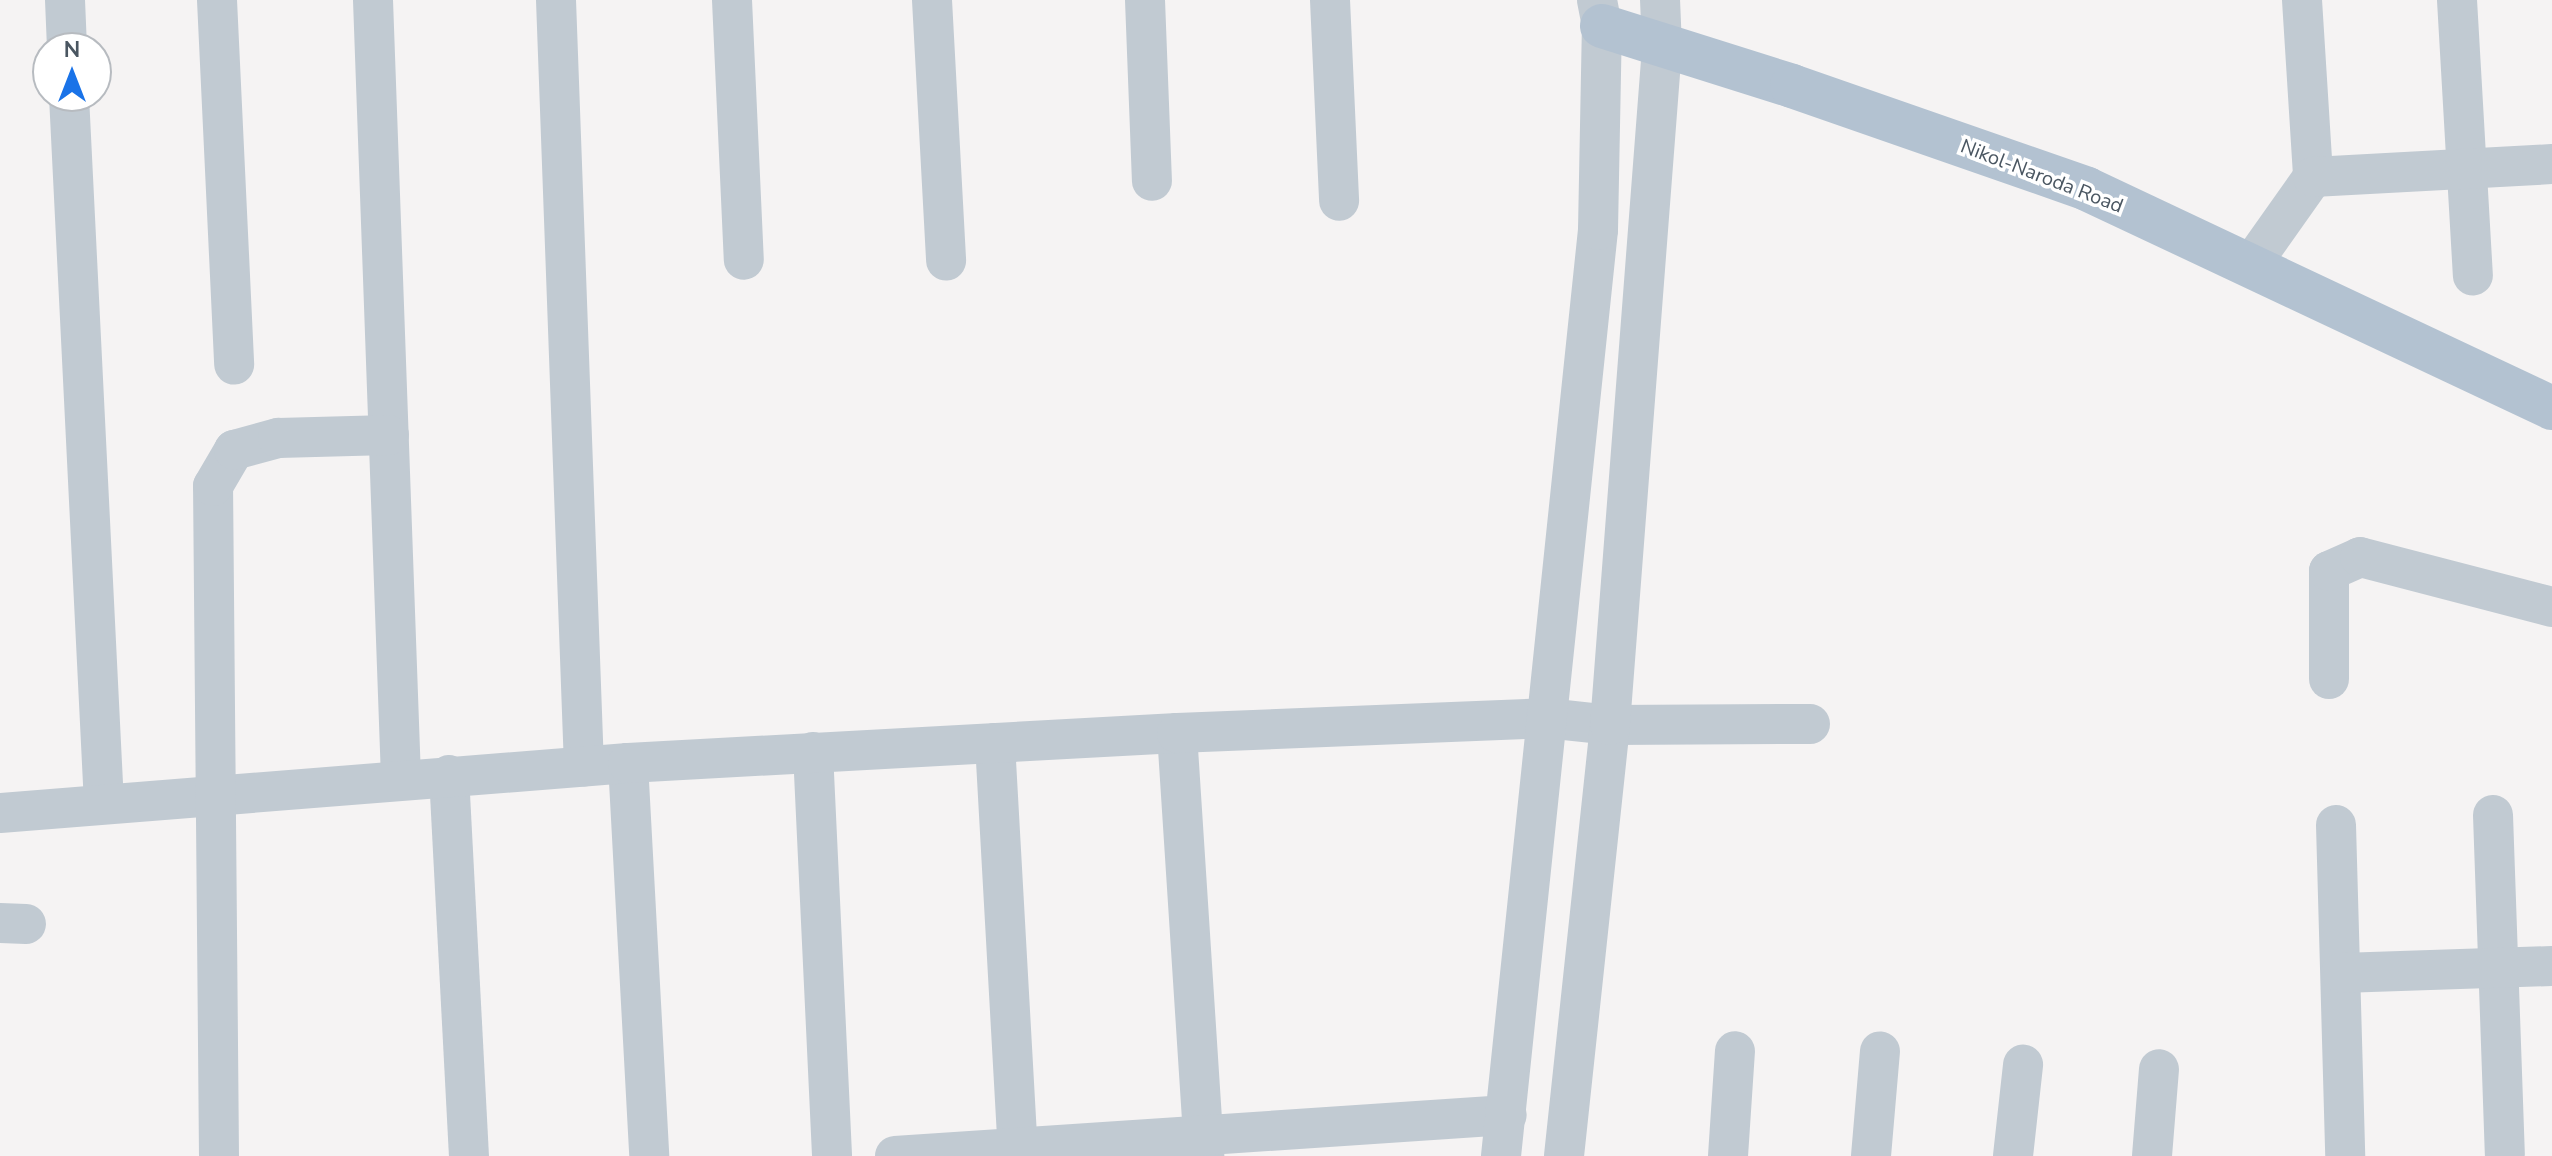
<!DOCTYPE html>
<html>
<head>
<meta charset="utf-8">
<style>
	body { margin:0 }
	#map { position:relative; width:2552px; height:1156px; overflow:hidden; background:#f5f3f3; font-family:"Nunito Sans",sans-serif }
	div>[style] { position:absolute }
	.minor>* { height:40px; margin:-20px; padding:0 20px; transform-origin:20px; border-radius:20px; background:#c1cad2 }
	.major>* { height:44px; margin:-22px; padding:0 22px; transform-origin:22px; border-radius:22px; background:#b3c2d1 }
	span { translate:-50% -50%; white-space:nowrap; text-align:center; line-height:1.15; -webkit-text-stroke:7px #fff; paint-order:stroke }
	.street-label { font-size:20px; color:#4a5661 }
	.north { position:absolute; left:32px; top:32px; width:80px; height:80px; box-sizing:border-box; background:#fff; border:2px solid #b7bbc0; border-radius:50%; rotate:0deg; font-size:22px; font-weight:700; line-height:32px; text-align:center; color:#4a5661 }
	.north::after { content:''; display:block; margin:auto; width:28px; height:36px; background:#1a73e8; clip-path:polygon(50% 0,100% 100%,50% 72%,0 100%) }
</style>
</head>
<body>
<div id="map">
	<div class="minor">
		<i style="left:65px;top:0;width:48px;rotate:87.6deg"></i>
		<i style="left:217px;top:0;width:365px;rotate:87.3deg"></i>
		<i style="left:373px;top:0;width:779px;rotate:87.94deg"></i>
		<i style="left:556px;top:0;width:767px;rotate:87.91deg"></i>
		<i style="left:732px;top:0;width:260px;rotate:87.4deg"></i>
		<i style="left:932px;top:0;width:261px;rotate:86.9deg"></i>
		<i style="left:1145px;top:0;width:181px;rotate:87.8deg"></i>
		<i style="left:1330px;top:0;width:201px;rotate:87.4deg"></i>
		<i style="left:2302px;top:0;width:177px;rotate:86.4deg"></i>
		<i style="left:2457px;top:0;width:276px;rotate:86.7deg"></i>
		<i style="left:69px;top:96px;width:708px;rotate:87.17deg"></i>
		<i style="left:2250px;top:266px;width:109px;rotate:-54.7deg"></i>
		<i style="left:2313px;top:177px;width:239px;rotate:-3.1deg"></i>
		<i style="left:2329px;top:679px;width:108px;rotate:-90deg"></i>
		<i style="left:2329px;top:571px;width:34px;rotate:-24deg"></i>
		<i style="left:2360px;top:557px;width:198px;rotate:14.6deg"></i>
		<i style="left:1177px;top:733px;width:424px;rotate:86.3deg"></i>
		<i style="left:995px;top:743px;width:414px;rotate:86.8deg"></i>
		<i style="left:813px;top:752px;width:404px;rotate:87.3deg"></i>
		<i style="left:628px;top:763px;width:394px;rotate:86.9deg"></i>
		<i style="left:449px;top:775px;width:382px;rotate:87deg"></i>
		<i style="left:0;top:813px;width:630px;rotate:-4.55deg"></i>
		<i style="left:628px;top:763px;width:550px;rotate:-3.13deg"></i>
		<i style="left:1177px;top:733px;width:369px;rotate:-2.3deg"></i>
		<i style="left:1546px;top:718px;width:64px;rotate:6.2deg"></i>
		<i style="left:1610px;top:725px;width:200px;rotate:-0.3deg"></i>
		<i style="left:2493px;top:815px;width:339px;rotate:88deg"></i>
		<i style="left:2336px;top:825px;width:331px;rotate:88.4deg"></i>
		<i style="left:0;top:923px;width:26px;rotate:2deg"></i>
		<i style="left:2341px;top:973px;width:211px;rotate:-1.9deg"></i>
		<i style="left:219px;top:1156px;width:670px;rotate:-90.51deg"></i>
		<i style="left:213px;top:486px;width:42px;rotate:-59.7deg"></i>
		<i style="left:234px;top:450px;width:46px;rotate:-15.3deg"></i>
		<i style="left:278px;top:438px;width:111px;rotate:-1.5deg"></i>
		<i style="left:895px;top:1156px;width:613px;rotate:-3.83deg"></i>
		<i style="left:1501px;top:1156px;width:931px;rotate:-84.02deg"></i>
		<i style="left:1598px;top:230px;width:204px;rotate:-88.9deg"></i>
		<i style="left:1602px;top:26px;width:26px;rotate:-101deg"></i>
		<i style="left:1564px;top:1156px;width:433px;rotate:-83.9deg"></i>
		<i style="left:1610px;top:725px;width:680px;rotate:-85.61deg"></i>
		<i style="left:1662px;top:47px;width:47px;rotate:-92.4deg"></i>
		<i style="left:1728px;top:1156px;width:105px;rotate:-86.2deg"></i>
		<i style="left:1871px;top:1156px;width:105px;rotate:-85.1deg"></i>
		<i style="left:2013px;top:1156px;width:92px;rotate:-83.7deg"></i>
		<i style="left:2152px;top:1156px;width:87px;rotate:-85.4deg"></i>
	</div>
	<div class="major">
		<i style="left:1602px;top:26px;width:199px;rotate:17.5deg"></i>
		<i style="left:1792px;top:86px;width:312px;rotate:19.2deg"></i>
		<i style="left:2087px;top:189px;width:514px;rotate:25.22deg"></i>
	</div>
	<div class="street-label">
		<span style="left:2042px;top:176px;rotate:21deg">Nikol-Naroda Road</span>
	</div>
	<div class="north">N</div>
</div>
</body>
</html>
